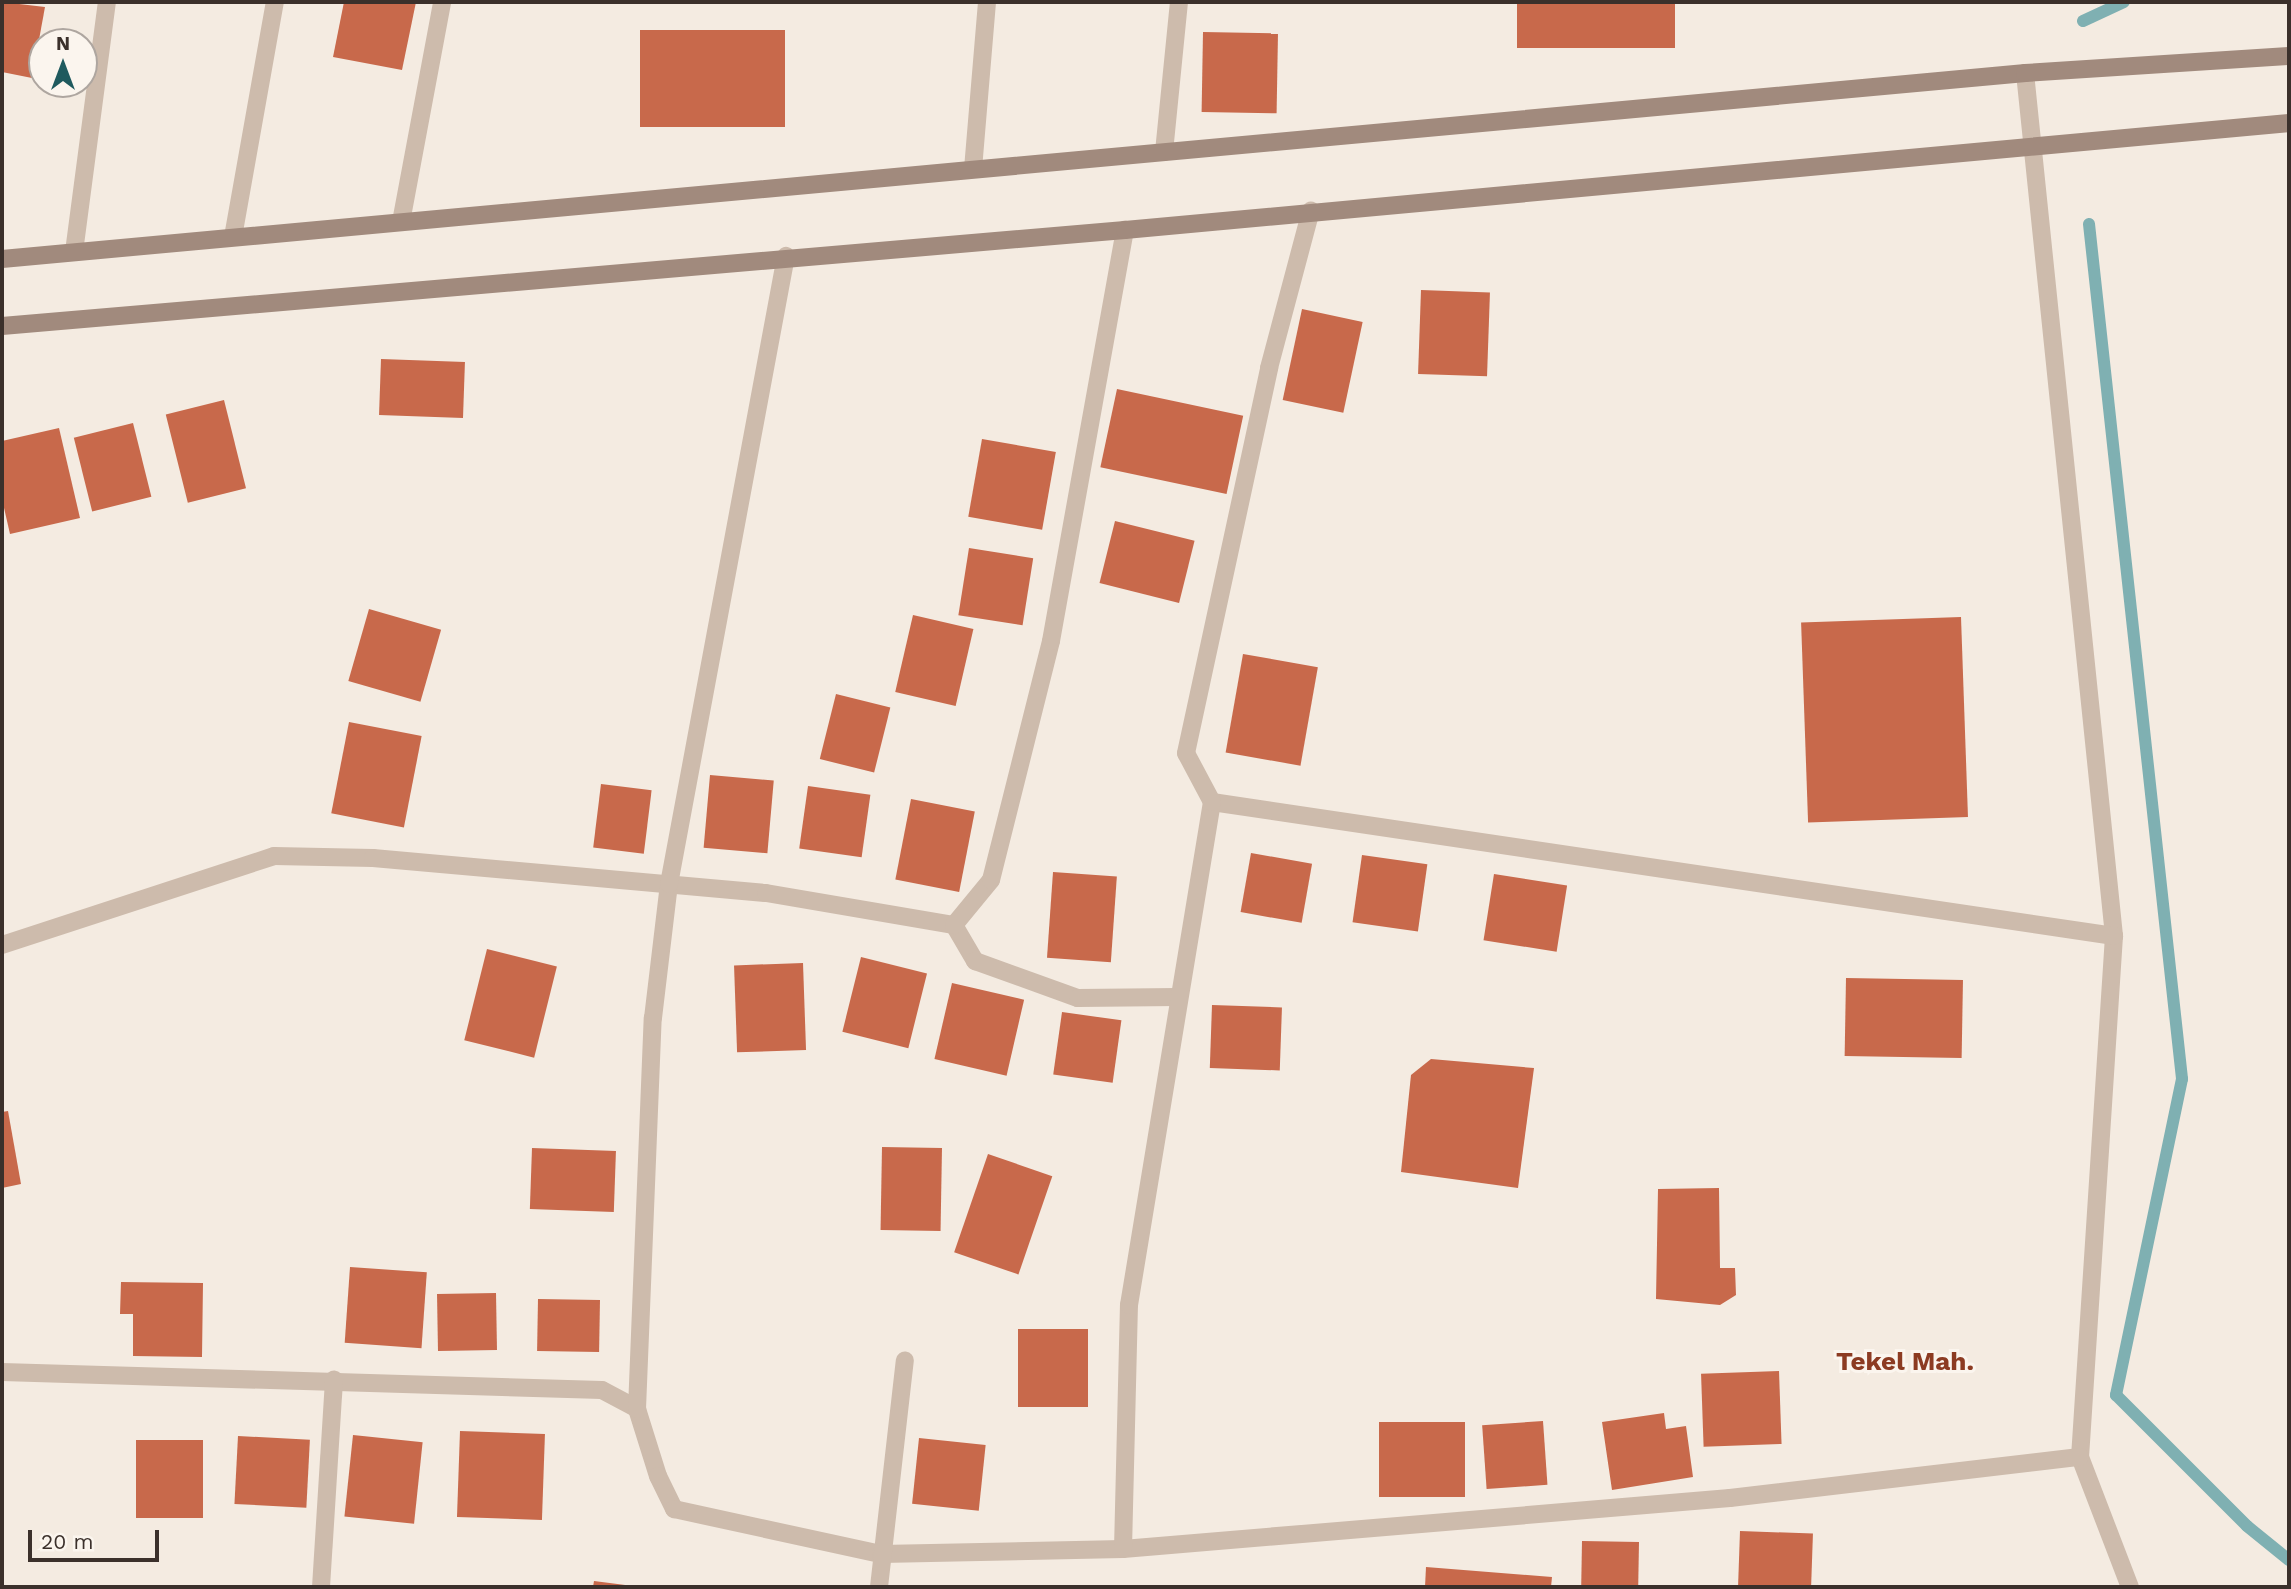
<!DOCTYPE html>
<html>
<head>
<meta charset="utf-8">
<style>
	body { margin:0 }
	#map { position:relative; width:2291px; height:1589px; overflow:hidden; background:#f4ebe1; font-family:"Work Sans",sans-serif }
	div>[style] { position:absolute }
	.stream>* { height:12px; margin:-6px; padding:0 6px; transform-origin:6px; border-radius:6px; background:#7fb0b2 }
	.building>* { inset:0; background:#c8694b; transform-origin:0 0 }
	.street>* { height:18px; margin:-9px; padding:0 9px; transform-origin:9px; border-radius:9px; background:#cdbbac }
	.secondary>* { height:18px; margin:-9px; padding:0 9px; transform-origin:9px; border-radius:9px; background:#a18a7d }
	span { translate:-50% -50%; white-space:nowrap; text-align:center; line-height:1.15; -webkit-text-stroke:6px #fbf5ee; paint-order:stroke }
	.district-label { font-size:26px; color:#8c3b22; font-weight:700 }
	.frame { position:absolute; inset:0; border:4px solid #3b302b; pointer-events:none }
	.north { position:absolute; left:28px; top:28px; width:70px; height:70px; box-sizing:border-box; background:#fbf5ee; border:2px solid #aea6a0; border-radius:50%; rotate:0deg; font-size:19px; font-weight:700; line-height:28px; text-align:center; color:#3b302b }
	.north::after { content:''; display:block; margin:auto; width:24px; height:32px; background:#1f5a5e; clip-path:polygon(50% 0,100% 100%,50% 72%,0 100%) }
	.scale { position:absolute; left:28px; top:1530px; width:131px; height:32px; box-sizing:border-box; border:4px solid #3b302b; border-top:0; padding-left:9px; font-size:21px; line-height:24px; white-space:nowrap; color:#3b302b; -webkit-text-stroke:5px #fbf5ee; paint-order:stroke }
</style>
</head>
<body>
<div id="map">
	<div class="stream">
		<i style="left:2083px;top:21px;width:45px;rotate:-24.9deg"></i>
		<i style="left:2089px;top:224px;width:860px;rotate:83.79deg"></i>
		<i style="left:2182px;top:1079px;width:323px;rotate:101.8deg"></i>
		<i style="left:2116px;top:1395px;width:185px;rotate:45deg"></i>
		<i style="left:2247px;top:1526px;width:54px;rotate:39deg"></i>
	</div>
	<div class="building">
		<i style="clip-path:polygon(2px 2px,45px 7px,32px 78px,2px 72px)"></i>
		<i style="clip-path:polygon(344px 2px,416px 2px,402px 70px,333px 57px)"></i>
		<i style="left:1517px;top:2px;width:158px;height:46px"></i>
		<i style="left:640px;top:30px;width:145px;height:97px"></i>
		<i style="left:1203px;top:32px;width:75px;height:80px;rotate:1deg"></i>
		<i style="left:1421px;top:290px;width:69px;height:84px;rotate:2deg"></i>
		<i style="left:1302px;top:309px;width:62px;height:93px;rotate:12deg"></i>
		<i style="left:381px;top:359px;width:84px;height:56px;rotate:2deg"></i>
		<i style="left:1117px;top:389px;width:129px;height:80px;rotate:12deg"></i>
		<i style="left:224px;top:400px;width:91px;height:60px;rotate:76deg"></i>
		<i style="left:133px;top:423px;width:76px;height:61px;rotate:76deg"></i>
		<i style="clip-path:polygon(59px 428px,80px 518px,10px 534px,2px 499px,2px 441px)"></i>
		<i style="left:982px;top:439px;width:75px;height:79px;rotate:10deg"></i>
		<i style="left:1115px;top:521px;width:82px;height:64px;rotate:14deg"></i>
		<i style="left:969px;top:548px;width:65px;height:68px;rotate:9deg"></i>
		<i style="left:369px;top:609px;width:75px;height:75px;rotate:16deg"></i>
		<i style="left:913px;top:615px;width:62px;height:79px;rotate:13deg"></i>
		<i style="left:1961px;top:617px;width:200px;height:160px;rotate:88deg"></i>
		<i style="left:1243px;top:654px;width:76px;height:100px;rotate:10deg"></i>
		<i style="left:836px;top:694px;width:56px;height:67px;rotate:14deg"></i>
		<i style="left:349px;top:722px;width:74px;height:93px;rotate:11deg"></i>
		<i style="left:710px;top:775px;width:64px;height:73px;rotate:5deg"></i>
		<i style="left:601px;top:784px;width:51px;height:64px;rotate:7deg"></i>
		<i style="left:808px;top:786px;width:63px;height:63px;rotate:8deg"></i>
		<i style="left:911px;top:799px;width:65px;height:82px;rotate:11deg"></i>
		<i style="left:1251px;top:853px;width:62px;height:60px;rotate:10deg"></i>
		<i style="left:1362px;top:855px;width:66px;height:68px;rotate:8deg"></i>
		<i style="left:1053px;top:872px;width:64px;height:86px;rotate:4deg"></i>
		<i style="left:1494px;top:874px;width:74px;height:67px;rotate:9deg"></i>
		<i style="left:487px;top:949px;width:72px;height:94px;rotate:14deg"></i>
		<i style="left:861px;top:957px;width:68px;height:77px;rotate:14deg"></i>
		<i style="left:803px;top:963px;width:87px;height:69px;rotate:88deg"></i>
		<i style="left:1846px;top:978px;width:117px;height:78px;rotate:1deg"></i>
		<i style="left:952px;top:983px;width:74px;height:78px;rotate:13deg"></i>
		<i style="left:1212px;top:1005px;width:70px;height:63px;rotate:2deg"></i>
		<i style="left:1062px;top:1012px;width:60px;height:63px;rotate:8deg"></i>
		<i style="clip-path:polygon(1431px 1059px,1534px 1068px,1518px 1188px,1401px 1172px,1411px 1075px)"></i>
		<i style="clip-path:polygon(8px 1111px,21px 1184px,2px 1188px,2px 1112px)"></i>
		<i style="left:882px;top:1147px;width:60px;height:83px;rotate:1deg"></i>
		<i style="left:532px;top:1148px;width:84px;height:61px;rotate:2deg"></i>
		<i style="left:988px;top:1154px;width:68px;height:104px;rotate:19deg"></i>
		<i style="clip-path:polygon(1719px 1188px,1720px 1268px,1735px 1268px,1736px 1295px,1720px 1305px,1656px 1299px,1658px 1189px)"></i>
		<i style="left:350px;top:1267px;width:77px;height:76px;rotate:4deg"></i>
		<i style="clip-path:polygon(121px 1282px,203px 1283px,202px 1357px,133px 1356px,133px 1314px,120px 1314px)"></i>
		<i style="left:496px;top:1293px;width:57px;height:59px;rotate:89deg"></i>
		<i style="left:538px;top:1299px;width:62px;height:52px;rotate:1deg"></i>
		<i style="left:1018px;top:1329px;width:70px;height:78px"></i>
		<i style="left:1779px;top:1371px;width:73px;height:78px;rotate:88deg"></i>
		<i style="clip-path:polygon(1664px 1413px,1666px 1429px,1686px 1426px,1693px 1477px,1612px 1490px,1602px 1422px)"></i>
		<i style="left:1543px;top:1421px;width:64px;height:61px;rotate:86deg"></i>
		<i style="left:1379px;top:1422px;width:86px;height:75px"></i>
		<i style="left:460px;top:1431px;width:85px;height:86px;rotate:2deg"></i>
		<i style="left:353px;top:1435px;width:70px;height:82px;rotate:6deg"></i>
		<i style="left:238px;top:1436px;width:72px;height:68px;rotate:3deg"></i>
		<i style="left:919px;top:1438px;width:67px;height:66px;rotate:6deg"></i>
		<i style="left:136px;top:1440px;width:67px;height:78px"></i>
		<i style="left:1740px;top:1531px;width:73px;height:56px;rotate:2deg"></i>
		<i style="left:1582px;top:1541px;width:57px;height:46px;rotate:1deg"></i>
		<i style="clip-path:polygon(1426px 1567px,1552px 1577px,1551px 1587px,1425px 1587px)"></i>
		<i style="clip-path:polygon(594px 1581px,633px 1586px,633px 1587px,593px 1587px)"></i>
	</div>
	<div class="street">
		<i style="left:2025px;top:73px;width:868px;rotate:84.11deg"></i>
		<i style="left:2114px;top:936px;width:522px;rotate:93.73deg"></i>
		<i style="left:2080px;top:1457px;width:139px;rotate:69deg"></i>
		<i style="left:1164px;top:152px;width:151px;rotate:-84.3deg"></i>
		<i style="left:973px;top:169px;width:168px;rotate:-85.2deg"></i>
		<i style="left:401px;top:222px;width:224px;rotate:-79.4deg"></i>
		<i style="left:233px;top:237px;width:239px;rotate:-79.9deg"></i>
		<i style="left:74px;top:252px;width:252px;rotate:-82.5deg"></i>
		<i style="left:1212px;top:802px;width:912px;rotate:8.45deg"></i>
		<i style="left:954px;top:925px;width:42px;rotate:59.7deg"></i>
		<i style="left:975px;top:961px;width:109px;rotate:19.8deg"></i>
		<i style="left:1078px;top:998px;width:99px;rotate:-0.6deg"></i>
		<i style="left:2px;top:945px;width:286px;rotate:-18.1deg"></i>
		<i style="left:274px;top:856px;width:99px;rotate:1.2deg"></i>
		<i style="left:373px;top:858px;width:395px;rotate:5.1deg"></i>
		<i style="left:766px;top:893px;width:191px;rotate:9.7deg"></i>
		<i style="left:954px;top:925px;width:58px;rotate:-50.6deg"></i>
		<i style="left:991px;top:880px;width:246px;rotate:-75.9deg"></i>
		<i style="left:1051px;top:641px;width:418px;rotate:-79.8deg"></i>
		<i style="left:2px;top:1372px;width:600px;rotate:1.72deg"></i>
		<i style="left:602px;top:1390px;width:40px;rotate:28deg"></i>
		<i style="left:637px;top:1409px;width:70px;rotate:72.6deg"></i>
		<i style="left:658px;top:1476px;width:37px;rotate:64deg"></i>
		<i style="left:674px;top:1509px;width:212px;rotate:12.3deg"></i>
		<i style="left:881px;top:1554px;width:242px;rotate:-1.2deg"></i>
		<i style="left:1123px;top:1549px;width:609px;rotate:-4.8deg"></i>
		<i style="left:1730px;top:1498px;width:352px;rotate:-6.7deg"></i>
		<i style="left:637px;top:1409px;width:391px;rotate:-87.7deg"></i>
		<i style="left:653px;top:1018px;width:135px;rotate:-83.2deg"></i>
		<i style="left:669px;top:884px;width:639px;rotate:-79.45deg"></i>
		<i style="left:1123px;top:1549px;width:244px;rotate:-88.6deg"></i>
		<i style="left:1129px;top:1305px;width:510px;rotate:-80.63deg"></i>
		<i style="left:1212px;top:802px;width:55px;rotate:-118deg"></i>
		<i style="left:1186px;top:753px;width:394px;rotate:-77.8deg"></i>
		<i style="left:1269px;top:368px;width:163px;rotate:-75.1deg"></i>
		<i style="left:321px;top:1587px;width:208px;rotate:-86.4deg"></i>
		<i style="left:879px;top:1587px;width:228px;rotate:-83.5deg"></i>
	</div>
	<div class="secondary">
		<i style="left:2px;top:259px;width:2032px;rotate:-5.25deg"></i>
		<i style="left:2025px;top:73px;width:265px;rotate:-3.7deg"></i>
		<i style="left:2px;top:326px;width:1127px;rotate:-4.89deg"></i>
		<i style="left:1125px;top:230px;width:1169px;rotate:-5.25deg"></i>
	</div>
	<div class="district-label">
		<span style="left:1905px;top:1362px">Tekel Mah.</span>
	</div>
	<div class="frame"></div>
	<div class="north">N</div>
	<div class="scale">20 m</div>
</div>
</body>
</html>
